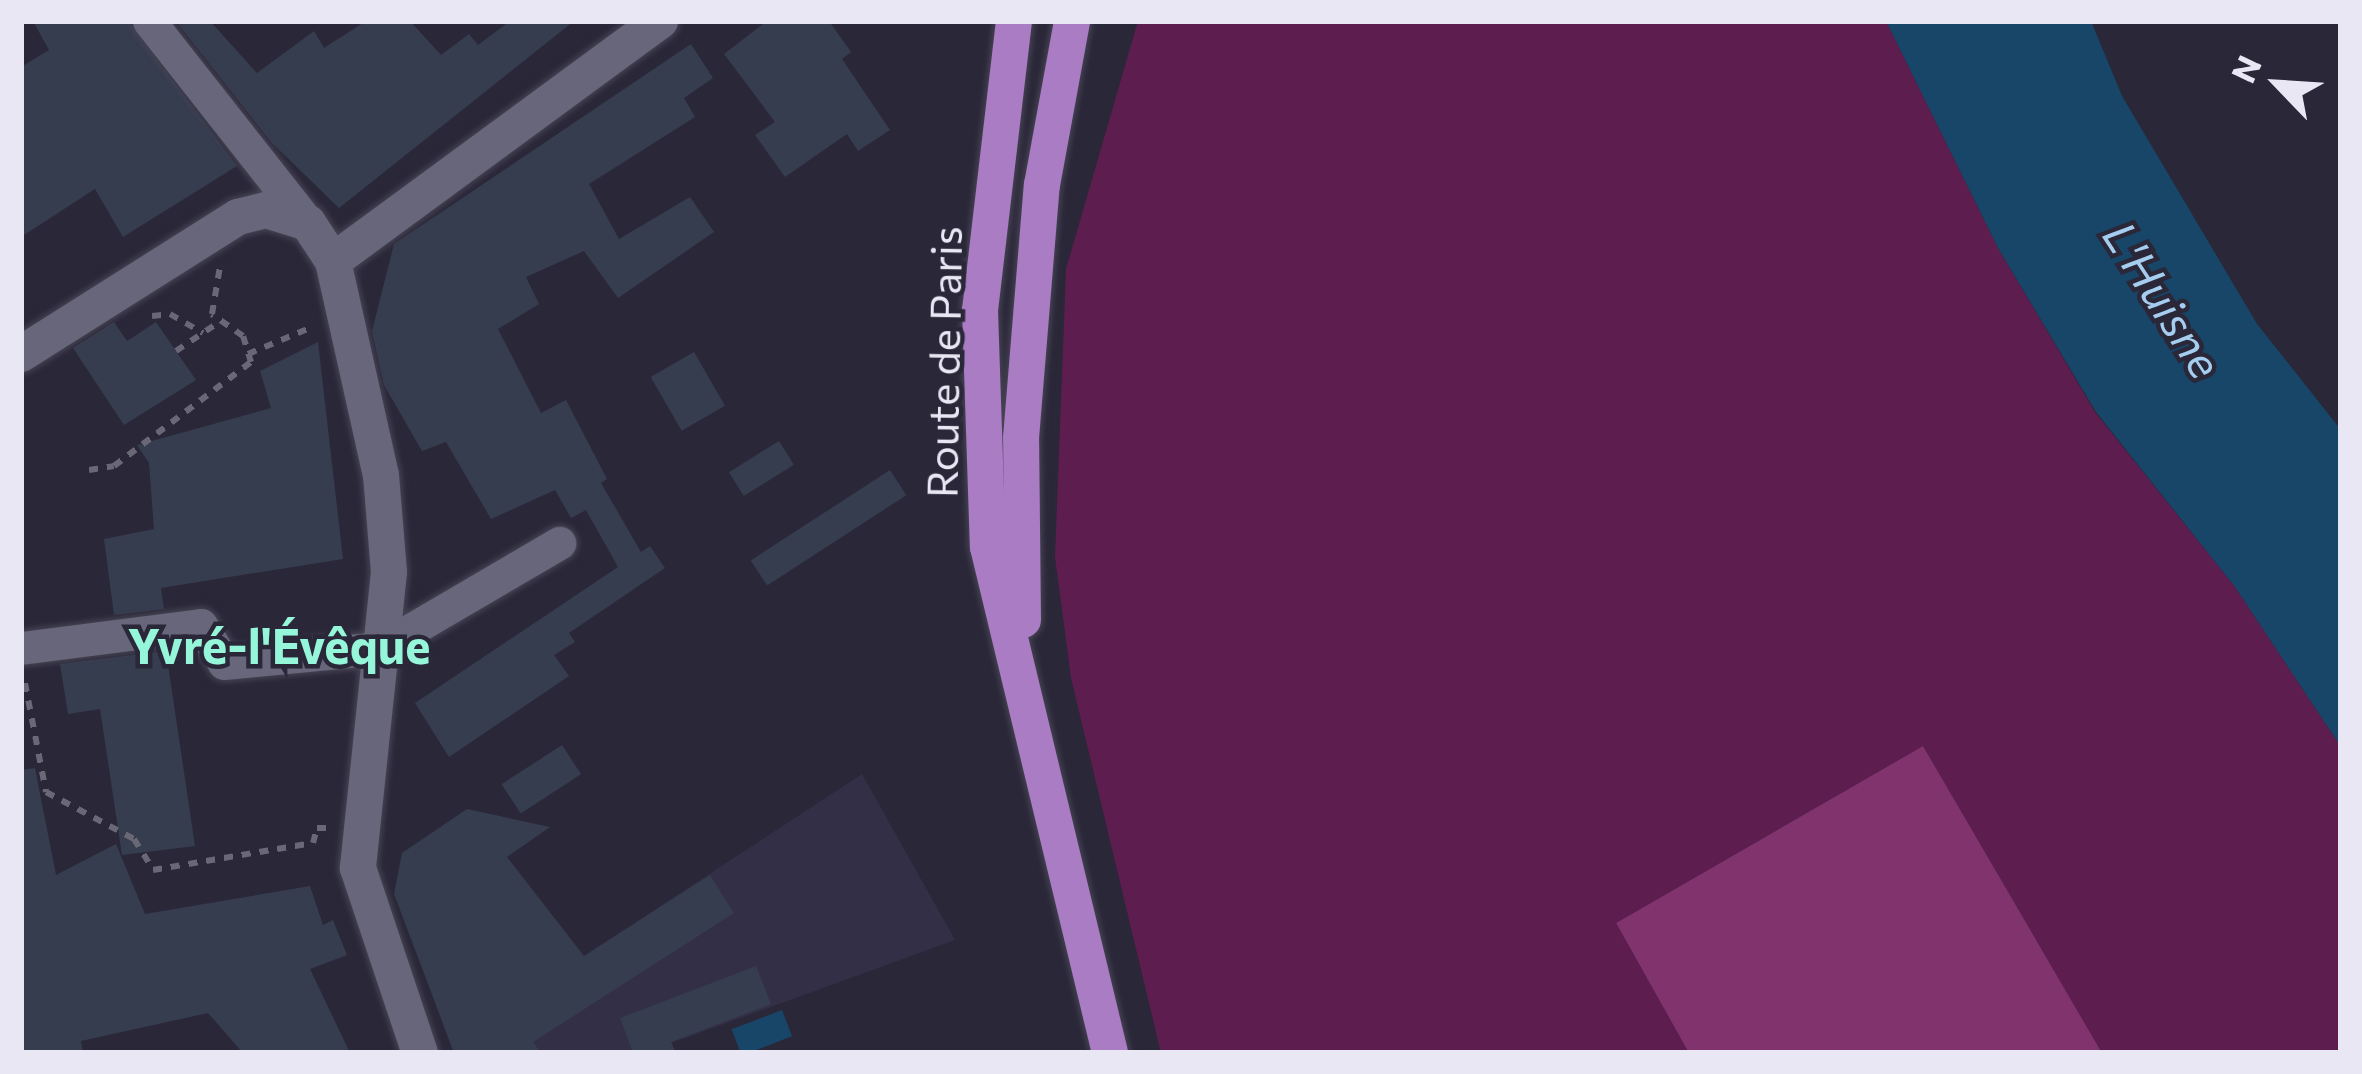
<!DOCTYPE html>
<html>
<head>
<meta charset="utf-8">
<style>
	body { margin:0 }
	#map { position:relative; width:2362px; height:1074px; overflow:hidden; background:#2a2739; font-family:Commissioner,sans-serif }
	div>[style] { position:absolute }
	.built>* { inset:0; background:#332f47 }
	.green>* { inset:0; background:#5d1d4e }
	.forest>* { inset:0; background:#81336e }
	.water>* { inset:0; background:#174669; transform-origin:0 0 }
	.building>* { inset:0; background:#363d4f; transform-origin:0 0 }
	.path>* { height:6px; margin-top:-3px; transform-origin:0; background:repeating-linear-gradient(90deg,#6a6777 0 9px,transparent 0 18px) }
	.roads { filter:drop-shadow(0 0 3px #464453) drop-shadow(0 0 3px #464453) }
	.street>* { height:33px; margin:-16.5px; padding:0 16.5px; transform-origin:16.5px; border-radius:16.5px; background:#68667b }
	.secondary>* { height:36px; margin:-18px; padding:0 18px; transform-origin:18px; border-radius:18px; background:#68667b }
	.primary>* { height:36px; margin:-18px; padding:0 18px; transform-origin:18px; border-radius:18px; background:#a97cc4 }
	span { translate:-50% -50%; white-space:nowrap; text-align:center; line-height:1.15; -webkit-text-stroke:9px #2a2739; paint-order:stroke }
	.street-label { font-size:42px; color:#e8e7f3 }
	.water-label { font-size:45px; color:#a5cdef; font-style:italic }
	.quarter-label { font-size:48px; color:#96f6da; font-weight:700 }
	.frame { position:absolute; inset:0; border:24px solid #e8e7f3; pointer-events:none }
	.north { position:absolute; left:2218px; top:24px; width:120px; height:120px; -webkit-text-stroke:9px #2a2739; paint-order:stroke; rotate:295deg; font-size:33px; font-weight:700; line-height:48px; text-align:center; color:#e8e7f3 }
	.north::after { content:''; display:block; margin:auto; width:42px; height:54px; background:#e8e7f3; clip-path:polygon(50% 0,100% 100%,50% 72%,0 100%) }
</style>
</head>
<body>
<div id="map">
	<div class="built">
		<i style="clip-path:polygon(862px 774px,955px 940px,644px 1053px,455px 1053px,584px 956px)"></i>
	</div>
	<div class="green">
		<i style="clip-path:polygon(1138px 21px,1886px 21px,1998px 248px,2095px 412px,2235px 587px,2341px 747px,2341px 1053px,2102px 1053px,1923px 746px,1616px 923px,1689px 1053px,1161px 1053px,1071px 678px,1055px 557px,1066px 269px)"></i>
	</div>
	<div class="forest">
		<i style="clip-path:polygon(1923px 746px,2102px 1053px,1689px 1053px,1616px 923px)"></i>
	</div>
	<div class="water">
		<i style="clip-path:polygon(1886px 21px,2091px 21px,2122px 96px,2257px 324px,2341px 430px,2341px 747px,2235px 587px,2096px 412px,1998px 248px)"></i>
		<i style="left:782px;top:1010px;width:28px;height:54px;rotate:69deg"></i>
	</div>
	<div class="building">
		<i style="clip-path:polygon(33px 21px,128px 21px,237px 166px,123px 237px,95px 189px,21px 237px,21px 67px,49px 50px)"></i>
		<i style="clip-path:polygon(176px 21px,210px 21px,257px 73px,314px 31px,324px 48px,366px 21px,410px 21px,441px 55px,469px 34px,478px 45px,510px 21px,574px 21px,339px 208px,272px 143px)"></i>
		<i style="clip-path:polygon(767px 21px,829px 21px,851px 52px,842px 59px,890px 130px,858px 151px,847px 134px,785px 177px,755px 135px,775px 122px,724px 54px)"></i>
		<i style="clip-path:polygon(691px 44px,713px 78px,684px 98px,695px 117px,589px 184px,619px 239px,690px 197px,714px 232px,618px 298px,584px 251px,526px 277px,539px 304px,498px 329px,541px 413px,566px 400px,607px 479px,601px 483px,641px 552px,650px 546px,665px 568px,569px 633px,575px 642px,554px 655px,569px 676px,449px 757px,415px 703px,618px 567px,586px 510px,571px 518px,555px 490px,491px 519px,446px 442px,422px 451px,384px 385px,372px 331px,394px 244px)"></i>
		<i style="clip-path:polygon(114px 322px,127px 341px,156px 322px,196px 380px,124px 425px,73px 348px)"></i>
		<i style="clip-path:polygon(318px 342px,343px 559px,161px 588px,164px 609px,114px 615px,104px 539px,154px 529px,149px 463px,137px 445px,271px 408px,260px 371px)"></i>
		<i style="left:694px;top:352px;width:62px;height:50px;rotate:60deg"></i>
		<i style="left:779px;top:441px;width:28px;height:59px;rotate:58deg"></i>
		<i style="left:890px;top:470px;width:30px;height:166px;rotate:57deg"></i>
		<i style="clip-path:polygon(166px 651px,195px 846px,122px 855px,100px 709px,68px 714px,60px 664px)"></i>
		<i style="left:562px;top:745px;width:35px;height:72px;rotate:57deg"></i>
		<i style="clip-path:polygon(35px 768px,56px 875px,116px 844px,145px 914px,310px 886px,323px 925px,333px 920px,347px 955px,310px 969px,350px 1053px,243px 1053px,208px 1013px,81px 1041px,83px 1053px,21px 1051px,21px 770px)"></i>
		<i style="clip-path:polygon(467px 809px,550px 827px,507px 857px,584px 956px,710px 875px,734px 913px,533px 1042px,541px 1053px,454px 1053px,394px 894px,402px 853px)"></i>
		<i style="clip-path:polygon(756px 966px,771px 1004px,671px 1042px,676px 1053px,633px 1053px,620px 1018px)"></i>
	</div>
	<div class="path">
		<i style="left:152px;top:316px;width:18px;rotate:-6deg"></i>
		<i style="left:170px;top:314px;width:38px;rotate:30deg"></i>
		<i style="left:176px;top:351px;width:48px;rotate:-34deg"></i>
		<i style="left:248px;top:354px;width:69px;rotate:-22.9deg"></i>
		<i style="left:89px;top:470px;width:25px;rotate:-9deg"></i>
		<i style="left:114px;top:466px;width:172px;rotate:-37.2deg"></i>
		<i style="left:251px;top:362px;width:27px;rotate:-107deg"></i>
		<i style="left:243px;top:336px;width:38px;rotate:-145deg"></i>
		<i style="left:212px;top:314px;width:49px;rotate:-80.5deg"></i>
		<i style="left:25px;top:683px;width:111px;rotate:79.1deg"></i>
		<i style="left:46px;top:792px;width:100px;rotate:28.1deg"></i>
		<i style="left:134px;top:839px;width:36px;rotate:58deg"></i>
		<i style="left:153px;top:870px;width:162px;rotate:-9.6deg"></i>
		<i style="left:313px;top:843px;width:16px;rotate:-75deg"></i>
		<i style="left:317px;top:828px;width:10px"></i>
	</div>
	<div class="roads">
		<div class="street">
			<i style="left:149px;top:21px;width:257px;rotate:51.8deg"></i>
			<i style="left:21px;top:648px;width:181px;rotate:-7.3deg"></i>
			<i style="left:201px;top:625px;width:44px;rotate:58.8deg"></i>
			<i style="left:224px;top:663px;width:157px;rotate:-5.5deg"></i>
			<i style="left:380px;top:648px;width:208px;rotate:-30.4deg"></i>
		</div>
		<div class="secondary">
			<i style="left:333px;top:261px;width:406px;rotate:-36.3deg"></i>
			<i style="left:21px;top:354px;width:257px;rotate:-32.3deg"></i>
			<i style="left:238px;top:217px;width:29px;rotate:-14deg"></i>
			<i style="left:266px;top:210px;width:44px;rotate:17.2deg"></i>
			<i style="left:308px;top:223px;width:45px;rotate:56.7deg"></i>
			<i style="left:333px;top:261px;width:219px;rotate:77.4deg"></i>
			<i style="left:381px;top:475px;width:97px;rotate:85.3deg"></i>
			<i style="left:389px;top:572px;width:298px;rotate:96deg"></i>
			<i style="left:358px;top:868px;width:195px;rotate:71.5deg"></i>
		</div>
		<div class="primary">
			<i style="left:1014px;top:21px;width:291px;rotate:96.7deg"></i>
			<i style="left:980px;top:310px;width:237px;rotate:88.1deg"></i>
			<i style="left:988px;top:547px;width:520px;rotate:76.44deg"></i>
			<i style="left:1023px;top:620px;width:182px;rotate:-90.6deg"></i>
			<i style="left:1021px;top:438px;width:254px;rotate:-85.3deg"></i>
			<i style="left:1042px;top:185px;width:167px;rotate:-79.6deg"></i>
		</div>
	</div>
	<div class="street-label">
		<span style="left:943px;top:362px;rotate:-89deg">Route de Paris</span>
	</div>
	<div class="water-label">
		<span style="left:2164px;top:299px;rotate:57deg">L'Huisne</span>
	</div>
	<div class="quarter-label">
		<span style="left:279px;top:645px">Yvré-l'Évêque</span>
	</div>
	<div class="frame"></div>
	<div class="north">N</div>
</div>
</body>
</html>
